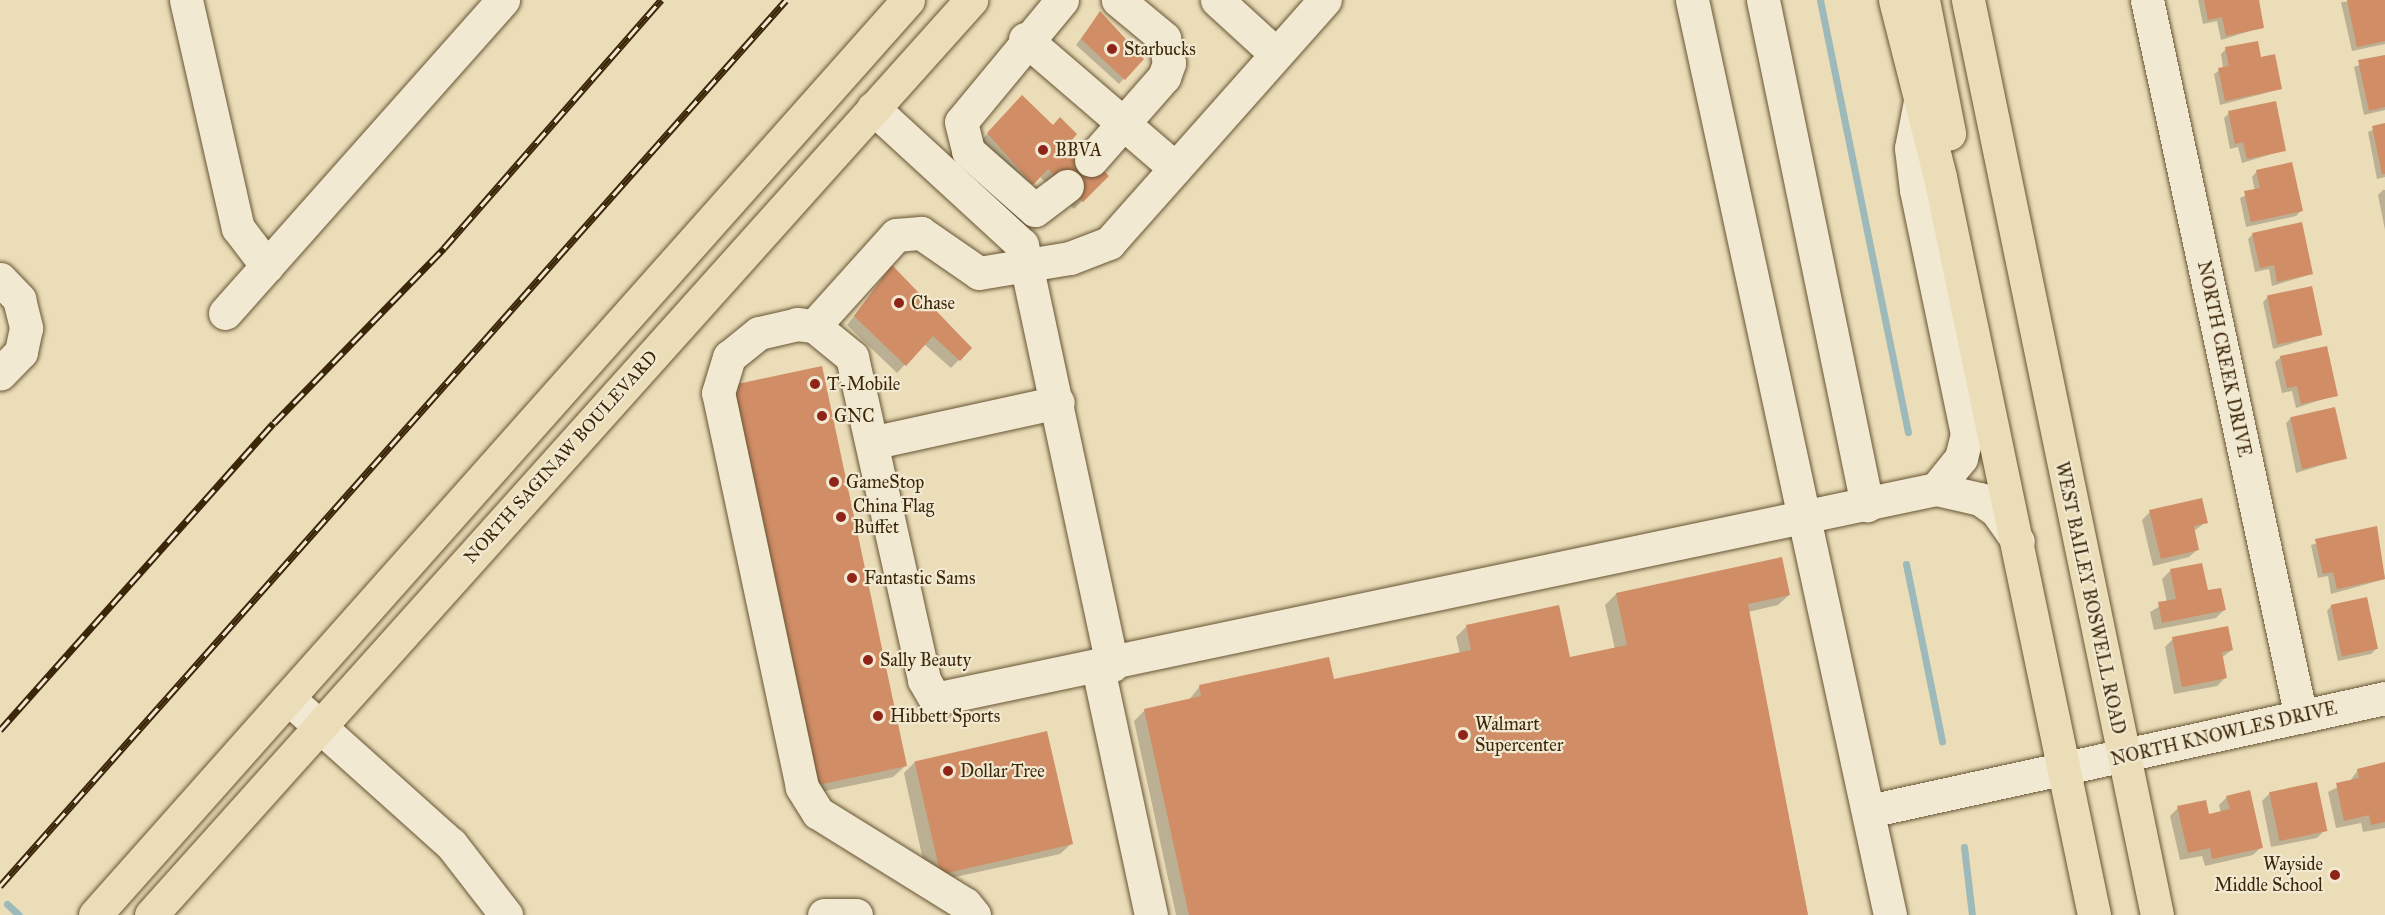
<!DOCTYPE html>
<html>
<head>
<meta charset="utf-8">
<style>
	body { margin:0 }
	#map { position:relative; width:2385px; height:915px; overflow:hidden; background:#eaddb8; font-family:"IM FELL Great Primer",serif }
	div>[style] { position:absolute }
	.shadow>* { inset:0; background:#0003 }
	.stream>* { height:7px; margin:-3.5px; padding:0 3.5px; transform-origin:3.5px; border-radius:3.5px; background:#9db9ba }
	.building>* { inset:0; background:#d08d66; transform-origin:0 0 }
	.roads { filter:drop-shadow(0 0 2px #685434) drop-shadow(0 0 2px #685434) }
	.minor>* { height:33px; margin:-16.5px; padding:0 16.5px; transform-origin:16.5px; border-radius:16.5px; background:#f1e9d1 }
	.major>* { height:33px; margin:-16.5px; padding:0 16.5px; transform-origin:16.5px; border-radius:16.5px; background:#eaddb8 }
	.rail>* { height:7px; margin-top:-3.5px; transform-origin:0; background:repeating-linear-gradient(90deg,#f1e9d1 0 14px,#3c2608 0 28px); box-sizing:border-box; border-block:2px solid #3c2608 }
	.dots>* { width:16px; height:16px; translate:-50% -50%; box-sizing:border-box; border:3px solid #f1e9d1; border-radius:50% }
	span { translate:-50% -50%; white-space:nowrap; text-align:center; line-height:1.15; -webkit-text-stroke:4.5px #f1e9d1; paint-order:stroke }
	.poi-label { font-size:18px; color:#3c2608 }
	.left { translate:0 -50%; text-align:left }
	.right { translate:-100% -50%; text-align:right }
	.street-label { font-size:18px; color:#3c2608 }
</style>
</head>
<body>
<div id="map">
	<div class="shadow">
		<i style="clip-path:polygon(2198px 0,2257px 0,2263px 27px,2221px 40px,2217px 21px,2203px 24px)"></i>
		<i style="clip-path:polygon(2385px 0,2385px 44px,2352px 51px,2341px 2px)"></i>
		<i style="clip-path:polygon(1100px 13px,1142px 59px,1119px 84px,1076px 45px)"></i>
		<i style="clip-path:polygon(2226px 49px,2260px 59px,2281px 89px,2220px 105px,2214px 74px,2223px 68px,2221px 54px)"></i>
		<i style="clip-path:polygon(2385px 56px,2385px 110px,2364px 115px,2354px 67px)"></i>
		<i style="clip-path:polygon(1022px 97px,1106px 176px,1074px 209px,1039px 176px,1024px 192px,980px 142px)"></i>
		<i style="clip-path:polygon(2229px 113px,2285px 150px,2242px 163px,2238px 147px,2230px 149px,2224px 118px)"></i>
		<i style="clip-path:polygon(2385px 124px,2385px 177px,2377px 179px,2368px 132px)"></i>
		<i style="clip-path:polygon(2257px 171px,2301px 211px,2296px 216px,2246px 227px,2240px 198px,2255px 191px,2252px 177px)"></i>
		<i style="clip-path:polygon(2383px 190px,2385px 190px,2385px 230px,2378px 195px)"></i>
		<i style="clip-path:polygon(2253px 234px,2312px 274px,2272px 286px,2269px 269px,2255px 272px,2248px 239px)"></i>
		<i style="clip-path:polygon(892px 267px,970px 348px,951px 368px,924px 344px,897px 373px,847px 325px)"></i>
		<i style="clip-path:polygon(2268px 297px,2321px 335px,2273px 349px,2263px 302px)"></i>
		<i style="clip-path:polygon(2281px 357px,2336px 395px,2296px 408px,2292px 391px,2282px 393px,2275px 362px)"></i>
		<i style="clip-path:polygon(734px 386px,904px 767px,893px 777px,806px 795px,723px 397px)"></i>
		<i style="clip-path:polygon(2291px 418px,2345px 458px,2296px 473px,2286px 423px)"></i>
		<i style="clip-path:polygon(2150px 512px,2206px 522px,2194px 531px,2198px 549px,2189px 557px,2153px 566px,2142px 520px)"></i>
		<i style="clip-path:polygon(2376px 527px,2385px 579px,2331px 594px,2328px 576px,2318px 578px,2311px 545px)"></i>
		<i style="clip-path:polygon(2201px 564px,2207px 592px,2224px 610px,2216px 618px,2154px 630px,2150px 612px,2167px 602px,2162px 579px,2170px 571px)"></i>
		<i style="clip-path:polygon(1616px 594px,1789px 595px,1778px 605px,1748px 612px,1808px 915px,1176px 915px,1134px 721px,1145px 710px,1189px 700px,1200px 686px,1333px 681px,1460px 654px,1456px 637px,1467px 626px,1569px 658px,1615px 649px,1605px 605px)"></i>
		<i style="clip-path:polygon(2332px 605px,2376px 649px,2371px 654px,2338px 661px,2327px 611px)"></i>
		<i style="clip-path:polygon(2173px 639px,2232px 650px,2221px 658px,2225px 678px,2217px 686px,2174px 694px,2165px 647px)"></i>
		<i style="clip-path:polygon(915px 762px,1071px 844px,1060px 854px,928px 883px,904px 773px)"></i>
		<i style="clip-path:polygon(2385px 764px,2385px 828px,2363px 832px,2361px 823px,2336px 828px,2328px 792px,2350px 781px,2358px 770px)"></i>
		<i style="clip-path:polygon(2270px 793px,2325px 830px,2317px 838px,2271px 847px,2262px 801px)"></i>
		<i style="clip-path:polygon(2227px 797px,2261px 847px,2253px 855px,2205px 866px,2202px 856px,2180px 860px,2170px 816px,2178px 808px,2208px 816px,2221px 813px,2219px 805px)"></i>
	</div>
	<div class="stream">
		<i style="left:1820px;top:0;width:441px;rotate:78.5deg"></i>
		<i style="left:1906px;top:564px;width:181px;rotate:78.5deg"></i>
		<i style="left:1964px;top:847px;width:68px;rotate:83.3deg"></i>
		<i style="left:7px;top:904px;width:16px;rotate:43deg"></i>
	</div>
	<div class="building">
		<i style="clip-path:polygon(2204px 0,2259px 0,2264px 28px,2226px 36px,2222px 17px,2208px 20px)"></i>
		<i style="clip-path:polygon(2347px 0,2385px 0,2385px 41px,2357px 47px)"></i>
		<i style="clip-path:polygon(1100px 11px,1144px 59px,1125px 80px,1081px 39px)"></i>
		<i style="clip-path:polygon(2258px 41px,2261px 57px,2275px 54px,2282px 89px,2225px 101px,2218px 68px,2229px 66px,2225px 47px)"></i>
		<i style="clip-path:polygon(2385px 55px,2385px 107px,2369px 111px,2358px 60px)"></i>
		<i style="clip-path:polygon(1022px 95px,1053px 125px,1060px 117px,1077px 134px,1072px 140px,1109px 176px,1083px 202px,1048px 169px,1033px 185px,987px 133px)"></i>
		<i style="clip-path:polygon(2276px 101px,2286px 151px,2247px 159px,2243px 142px,2235px 144px,2228px 111px)"></i>
		<i style="clip-path:polygon(2385px 123px,2385px 174px,2382px 174px,2372px 126px)"></i>
		<i style="clip-path:polygon(2292px 162px,2303px 211px,2251px 222px,2244px 191px,2260px 188px,2256px 170px)"></i>
		<i style="clip-path:polygon(2302px 222px,2313px 274px,2277px 282px,2274px 265px,2260px 268px,2252px 233px)"></i>
		<i style="clip-path:polygon(892px 265px,972px 348px,960px 361px,933px 336px,906px 366px,854px 316px)"></i>
		<i style="left:2312px;top:286px;width:50px;height:46px;rotate:78deg"></i>
		<i style="clip-path:polygon(2327px 346px,2338px 396px,2301px 404px,2297px 386px,2287px 388px,2280px 356px)"></i>
		<i style="left:822px;top:366px;width:409px;height:91px;rotate:78deg"></i>
		<i style="left:2335px;top:407px;width:53px;height:46px;rotate:77deg"></i>
		<i style="clip-path:polygon(2202px 498px,2208px 523px,2194px 526px,2199px 550px,2161px 559px,2149px 510px)"></i>
		<i style="clip-path:polygon(2377px 526px,2385px 579px,2337px 589px,2333px 572px,2323px 574px,2315px 539px)"></i>
		<i style="clip-path:polygon(1782px 557px,1790px 595px,1748px 604px,1808px 915px,1189px 915px,1144px 709px,1201px 696px,1199px 685px,1329px 657px,1334px 679px,1471px 650px,1466px 625px,1559px 605px,1570px 657px,1627px 645px,1616px 593px)"></i>
		<i style="clip-path:polygon(2202px 563px,2208px 590px,2221px 588px,2226px 610px,2162px 623px,2158px 602px,2176px 599px,2170px 569px)"></i>
		<i style="left:2367px;top:597px;width:53px;height:37px;rotate:78deg"></i>
		<i style="clip-path:polygon(2228px 626px,2233px 650px,2222px 652px,2227px 678px,2182px 687px,2172px 637px)"></i>
		<i style="left:1047px;top:731px;width:116px;height:136px;rotate:77deg"></i>
		<i style="clip-path:polygon(2385px 762px,2385px 822px,2371px 825px,2369px 815px,2344px 821px,2336px 783px,2359px 778px,2357px 769px)"></i>
		<i style="left:2317px;top:782px;width:50px;height:49px;rotate:78deg"></i>
		<i style="clip-path:polygon(2250px 790px,2263px 848px,2212px 859px,2210px 848px,2188px 853px,2177px 806px,2206px 800px,2209px 814px,2230px 809px,2226px 796px)"></i>
	</div>
	<div class="roads">
		<div class="minor">
			<i style="left:186px;top:0;width:234px;rotate:77.2deg"></i>
			<i style="left:238px;top:228px;width:48px;rotate:52.7deg"></i>
			<i style="left:1062px;top:0;width:158px;rotate:129.6deg"></i>
			<i style="left:961px;top:122px;width:30px;rotate:76deg"></i>
			<i style="left:968px;top:151px;width:89px;rotate:41.4deg"></i>
			<i style="left:1035px;top:210px;width:40px;rotate:-37deg"></i>
			<i style="left:1217px;top:0;width:80px;rotate:42.5deg"></i>
			<i style="left:1692px;top:0;width:936px;rotate:77.79deg"></i>
			<i style="left:1763px;top:0;width:516px;rotate:78.36deg"></i>
			<i style="left:2147px;top:0;width:733px;rotate:77.88deg"></i>
			<i style="left:1025px;top:39px;width:198px;rotate:40.7deg"></i>
			<i style="left:1920px;top:101px;width:48px;rotate:100.8deg"></i>
			<i style="left:1911px;top:148px;width:42px;rotate:83.2deg"></i>
			<i style="left:1916px;top:190px;width:249px;rotate:78.2deg"></i>
			<i style="left:1967px;top:434px;width:25px;rotate:104deg"></i>
			<i style="left:1961px;top:458px;width:40px;rotate:129deg"></i>
			<i style="left:873px;top:108px;width:202px;rotate:42.6deg"></i>
			<i style="left:1022px;top:245px;width:430px;rotate:77.9deg"></i>
			<i style="left:1091px;top:160px;width:111px;rotate:-48.7deg"></i>
			<i style="left:1164px;top:77px;width:15px;rotate:-70deg"></i>
			<i style="left:1169px;top:63px;width:25px;rotate:-101deg"></i>
			<i style="left:1164px;top:38px;width:60px;rotate:-140.4deg"></i>
			<i style="left:0;top:279px;width:28px;rotate:46deg"></i>
			<i style="left:19px;top:299px;width:30px;rotate:76deg"></i>
			<i style="left:26px;top:328px;width:25px;rotate:102deg"></i>
			<i style="left:21px;top:352px;width:30px;rotate:134deg"></i>
			<i style="left:225px;top:313px;width:419px;rotate:-48.4deg"></i>
			<i style="left:814px;top:326px;width:122px;rotate:-48deg"></i>
			<i style="left:896px;top:235px;width:25px;rotate:-5deg"></i>
			<i style="left:921px;top:233px;width:70px;rotate:34.6deg"></i>
			<i style="left:979px;top:273px;width:92px;rotate:-9.4deg"></i>
			<i style="left:1070px;top:258px;width:42px;rotate:-21deg"></i>
			<i style="left:1109px;top:243px;width:325px;rotate:-48.4deg"></i>
			<i style="left:875px;top:442px;width:187px;rotate:-12.3deg"></i>
			<i style="left:1098px;top:668px;width:253px;rotate:77.9deg"></i>
			<i style="left:288px;top:698px;width:219px;rotate:41.9deg"></i>
			<i style="left:451px;top:844px;width:90px;rotate:52.2deg"></i>
			<i style="left:1869px;top:811px;width:528px;rotate:-12.35deg"></i>
			<i style="left:824px;top:915px;width:32px"></i>
			<i style="left:974px;top:915px;width:14px;rotate:-129deg"></i>
			<i style="left:965px;top:904px;width:173px;rotate:-148.2deg"></i>
			<i style="left:818px;top:813px;width:31px;rotate:-122deg"></i>
			<i style="left:802px;top:787px;width:403px;rotate:-102deg"></i>
			<i style="left:718px;top:393px;width:38px;rotate:-73deg"></i>
			<i style="left:729px;top:357px;width:38px;rotate:-39deg"></i>
			<i style="left:759px;top:333px;width:39px;rotate:-13deg"></i>
			<i style="left:797px;top:324px;width:17px;rotate:7deg"></i>
			<i style="left:814px;top:326px;width:49px;rotate:39.2deg"></i>
			<i style="left:852px;top:357px;width:331px;rotate:77.4deg"></i>
			<i style="left:924px;top:680px;width:22px;rotate:60deg"></i>
			<i style="left:935px;top:699px;width:1023px;rotate:-11.85deg"></i>
			<i style="left:1936px;top:489px;width:45px;rotate:12.8deg"></i>
			<i style="left:1980px;top:499px;width:19px;rotate:35deg"></i>
			<i style="left:1996px;top:510px;width:38px;rotate:55deg"></i>
		</div>
		<div class="major">
			<i style="left:1895px;top:0;width:183px;rotate:75.7deg"></i>
			<i style="left:1940px;top:177px;width:754px;rotate:78.21deg"></i>
			<i style="left:1923px;top:0;width:136px;rotate:78.9deg"></i>
			<i style="left:1968px;top:0;width:934px;rotate:78.33deg"></i>
			<i style="left:95px;top:915px;width:1224px;rotate:-48.38deg"></i>
			<i style="left:151px;top:915px;width:1229px;rotate:-48.13deg"></i>
		</div>
	</div>
	<div class="rail">
		<i style="left:0;top:730px;width:411px;rotate:-48.3deg"></i>
		<i style="left:274px;top:423px;width:244px;rotate:-45.8deg"></i>
		<i style="left:444px;top:248px;width:330px;rotate:-48.8deg"></i>
		<i style="left:0;top:886px;width:1184px;rotate:-48.42deg"></i>
	</div>
	<div class="dots">
		<i style="left:1112px;top:49px;background:#8f2418"></i>
		<i style="left:1043px;top:150px;background:#8f2418"></i>
		<i style="left:899px;top:303px;background:#8f2418"></i>
		<i style="left:815px;top:384px;background:#8f2418"></i>
		<i style="left:822px;top:416px;background:#8f2418"></i>
		<i style="left:834px;top:482px;background:#8f2418"></i>
		<i style="left:841px;top:517px;background:#8f2418"></i>
		<i style="left:852px;top:578px;background:#8f2418"></i>
		<i style="left:868px;top:660px;background:#8f2418"></i>
		<i style="left:878px;top:716px;background:#8f2418"></i>
		<i style="left:1463px;top:735px;background:#8f2418"></i>
		<i style="left:948px;top:771px;background:#8f2418"></i>
		<i style="left:2335px;top:875px;background:#8f2418"></i>
	</div>
	<div class="poi-label">
		<span class="left" style="left:1124px;top:49px">Starbucks</span>
		<span class="left" style="left:1055px;top:150px">BBVA</span>
		<span class="left" style="left:911px;top:303px">Chase</span>
		<span class="left" style="left:827px;top:384px">T-Mobile</span>
		<span class="left" style="left:834px;top:416px">GNC</span>
		<span class="left" style="left:846px;top:482px">GameStop</span>
		<span class="left" style="left:853px;top:517px">China Flag<br>Buffet</span>
		<span class="left" style="left:864px;top:578px">Fantastic Sams</span>
		<span class="left" style="left:880px;top:660px">Sally Beauty</span>
		<span class="left" style="left:890px;top:716px">Hibbett Sports</span>
		<span class="left" style="left:1475px;top:735px">Walmart<br>Supercenter</span>
		<span class="left" style="left:960px;top:771px">Dollar Tree</span>
		<span class="right" style="left:2323px;top:875px">Wayside<br>Middle School</span>
	</div>
	<div class="street-label">
		<span style="left:2224px;top:359px;rotate:78deg">NORTH CREEK DRIVE</span>
		<span style="left:561px;top:457px;rotate:-48deg">NORTH SAGINAW BOULEVARD</span>
		<span style="left:2090px;top:598px;rotate:78deg">WEST BAILEY BOSWELL ROAD</span>
		<span style="left:2224px;top:734px;rotate:-13deg">NORTH KNOWLES DRIVE</span>
	</div>
</div>
</body>
</html>
